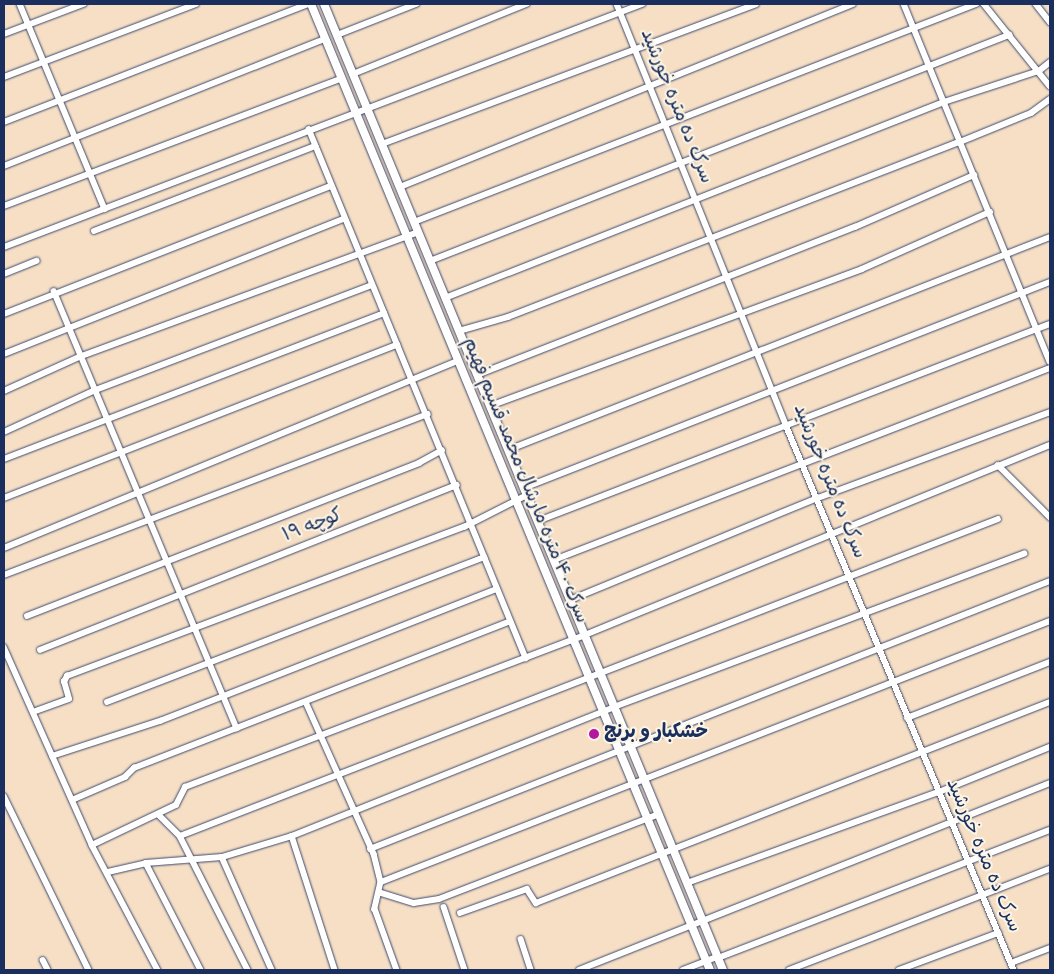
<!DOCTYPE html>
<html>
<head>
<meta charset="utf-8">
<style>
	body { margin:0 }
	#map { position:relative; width:1054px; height:974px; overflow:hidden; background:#f6dfc5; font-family:"Gochi Hand","Playpen Sans Arabic",sans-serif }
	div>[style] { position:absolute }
	.roads { filter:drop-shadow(0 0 1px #3c496d) drop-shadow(0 0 1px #3c496d) }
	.minor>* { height:5.5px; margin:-2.75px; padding:0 2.75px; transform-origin:2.75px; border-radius:2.75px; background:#fff }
	.tertiary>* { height:8px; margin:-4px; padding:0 4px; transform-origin:4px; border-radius:4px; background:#fff }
	.dots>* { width:14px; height:14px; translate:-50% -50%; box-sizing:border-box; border:2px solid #fcf5e5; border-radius:50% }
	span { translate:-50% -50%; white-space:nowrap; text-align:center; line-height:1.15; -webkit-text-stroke:4px #fcf5e5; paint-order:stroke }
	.street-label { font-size:19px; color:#1b2f5e }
	.poi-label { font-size:19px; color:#1b2f5e; font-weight:700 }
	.left { translate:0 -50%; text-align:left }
	.frame { position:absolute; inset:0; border:5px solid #1b2f5e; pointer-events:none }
</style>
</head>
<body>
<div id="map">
	<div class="roads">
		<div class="minor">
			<i style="left:20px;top:4px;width:222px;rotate:67.5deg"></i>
			<i style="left:617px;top:4px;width:454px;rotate:68.1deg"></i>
			<i style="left:786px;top:425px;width:591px;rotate:67.3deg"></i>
			<i style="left:904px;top:4px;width:386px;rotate:67.8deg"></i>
			<i style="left:984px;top:4px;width:105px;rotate:51.2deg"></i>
			<i style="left:1036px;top:4px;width:23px;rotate:52deg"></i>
			<i style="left:4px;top:34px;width:85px;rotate:-20.8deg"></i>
			<i style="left:337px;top:35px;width:85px;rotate:-21.4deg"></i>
			<i style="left:353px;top:74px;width:187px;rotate:-22deg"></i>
			<i style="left:4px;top:77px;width:205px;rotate:-20.8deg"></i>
			<i style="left:4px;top:122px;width:326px;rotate:-21.2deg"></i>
			<i style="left:309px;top:129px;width:572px;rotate:67.7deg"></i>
			<i style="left:382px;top:144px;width:399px;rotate:-20.5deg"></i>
			<i style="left:4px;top:166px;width:345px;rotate:-21.6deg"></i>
			<i style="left:400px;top:187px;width:488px;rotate:-22deg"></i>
			<i style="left:4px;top:206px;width:361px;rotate:-20.7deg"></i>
			<i style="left:414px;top:222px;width:603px;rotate:-21.2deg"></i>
			<i style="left:94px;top:231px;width:237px;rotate:-21deg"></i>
			<i style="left:4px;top:247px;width:683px;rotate:-20.85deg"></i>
			<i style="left:430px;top:261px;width:622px;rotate:-21.32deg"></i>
			<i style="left:4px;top:274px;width:35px;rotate:-22deg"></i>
			<i style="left:54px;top:291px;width:474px;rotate:67.3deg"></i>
			<i style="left:445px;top:298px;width:536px;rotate:-21.44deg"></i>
			<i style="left:944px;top:102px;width:100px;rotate:-18.1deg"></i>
			<i style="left:1039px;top:71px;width:14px;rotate:-39deg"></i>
			<i style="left:4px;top:314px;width:350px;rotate:-21.4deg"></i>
			<i style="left:459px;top:331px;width:51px;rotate:-15.9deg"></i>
			<i style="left:508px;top:317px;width:485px;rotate:-21.2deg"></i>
			<i style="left:960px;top:142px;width:77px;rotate:-22.2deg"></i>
			<i style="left:1031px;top:113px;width:24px;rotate:-36deg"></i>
			<i style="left:4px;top:354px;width:366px;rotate:-21.7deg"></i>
			<i style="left:477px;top:375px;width:406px;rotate:-21.4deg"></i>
			<i style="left:855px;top:227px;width:130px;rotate:-23.6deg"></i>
			<i style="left:4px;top:391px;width:82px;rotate:-24.4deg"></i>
			<i style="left:79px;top:357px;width:361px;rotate:-20.2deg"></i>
			<i style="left:490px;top:406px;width:396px;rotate:-20.2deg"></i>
			<i style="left:862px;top:269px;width:140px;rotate:-24deg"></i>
			<i style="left:4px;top:432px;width:98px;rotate:-24.7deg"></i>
			<i style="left:93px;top:391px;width:298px;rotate:-20.8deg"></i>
			<i style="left:508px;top:450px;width:582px;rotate:-21.45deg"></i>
			<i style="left:4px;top:459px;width:407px;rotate:-21deg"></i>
			<i style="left:998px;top:465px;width:74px;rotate:45deg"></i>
			<i style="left:524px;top:488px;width:565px;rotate:-21.39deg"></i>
			<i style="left:4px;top:498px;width:422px;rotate:-21.3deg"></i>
			<i style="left:538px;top:521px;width:549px;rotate:-21.05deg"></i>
			<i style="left:4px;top:548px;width:490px;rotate:-22.4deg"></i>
			<i style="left:554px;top:560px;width:532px;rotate:-21.16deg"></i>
			<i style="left:4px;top:575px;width:453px;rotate:-20.8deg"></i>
			<i style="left:570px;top:600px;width:268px;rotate:-22.4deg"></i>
			<i style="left:818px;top:498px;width:247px;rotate:-20.3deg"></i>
			<i style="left:27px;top:616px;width:421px;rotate:-21.3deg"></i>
			<i style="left:419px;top:463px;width:26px;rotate:-29deg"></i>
			<i style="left:4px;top:647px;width:217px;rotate:66deg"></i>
			<i style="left:92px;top:845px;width:141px;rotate:62.2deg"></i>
			<i style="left:40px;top:650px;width:448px;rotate:-21.6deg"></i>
			<i style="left:107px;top:702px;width:404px;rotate:-21deg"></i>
			<i style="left:306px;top:702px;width:167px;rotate:65.9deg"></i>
			<i style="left:374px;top:854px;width:29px;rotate:76deg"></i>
			<i style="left:381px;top:882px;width:28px;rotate:103deg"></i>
			<i style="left:375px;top:909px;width:65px;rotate:70.2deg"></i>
			<i style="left:33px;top:712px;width:38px;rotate:-20deg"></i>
			<i style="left:69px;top:699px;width:18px;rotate:-106deg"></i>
			<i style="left:64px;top:682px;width:7px;rotate:-63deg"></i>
			<i style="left:67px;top:676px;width:424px;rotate:-20.6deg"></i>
			<i style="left:464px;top:527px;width:71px;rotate:-26.9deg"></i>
			<i style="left:907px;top:718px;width:154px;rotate:-21.4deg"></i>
			<i style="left:52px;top:756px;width:114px;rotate:-18deg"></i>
			<i style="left:160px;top:721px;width:361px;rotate:-21.4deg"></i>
			<i style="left:4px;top:796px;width:194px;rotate:64deg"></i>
			<i style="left:72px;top:800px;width:58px;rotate:-23.5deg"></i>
			<i style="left:125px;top:777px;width:13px;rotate:-45deg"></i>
			<i style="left:134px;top:768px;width:402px;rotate:-21.3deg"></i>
			<i style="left:158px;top:814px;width:31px;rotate:45deg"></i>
			<i style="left:180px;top:836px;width:150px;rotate:63.1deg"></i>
			<i style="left:180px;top:836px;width:877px;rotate:-21.18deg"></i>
			<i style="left:292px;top:836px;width:141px;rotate:72.2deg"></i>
			<i style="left:92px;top:845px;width:93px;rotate:-25.5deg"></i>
			<i style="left:176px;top:805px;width:20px;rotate:-63deg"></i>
			<i style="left:185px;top:787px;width:428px;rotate:-20.8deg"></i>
			<i style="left:585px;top:635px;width:502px;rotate:-22.23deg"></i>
			<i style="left:370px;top:849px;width:731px;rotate:-21.51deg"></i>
			<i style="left:222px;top:857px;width:124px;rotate:66.1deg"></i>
			<i style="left:146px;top:863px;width:120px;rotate:62.8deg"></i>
			<i style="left:108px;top:872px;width:39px;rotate:-13deg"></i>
			<i style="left:146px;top:863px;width:76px;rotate:-4.5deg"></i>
			<i style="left:222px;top:857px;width:73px;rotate:-16.7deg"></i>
			<i style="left:292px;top:836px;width:347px;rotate:-21.8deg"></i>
			<i style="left:614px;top:707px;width:438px;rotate:-20.5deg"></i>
			<i style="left:381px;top:882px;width:718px;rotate:-21.31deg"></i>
			<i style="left:687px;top:883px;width:268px;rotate:-19.9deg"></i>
			<i style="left:939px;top:792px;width:120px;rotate:-22.1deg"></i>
			<i style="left:381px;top:893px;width:34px;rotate:17deg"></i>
			<i style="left:414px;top:903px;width:25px;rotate:-9deg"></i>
			<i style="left:439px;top:899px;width:236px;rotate:-21.1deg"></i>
			<i style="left:444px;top:907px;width:66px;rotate:71.6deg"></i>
			<i style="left:460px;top:913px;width:71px;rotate:-19.7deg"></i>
			<i style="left:527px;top:889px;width:17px;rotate:57deg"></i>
			<i style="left:536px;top:903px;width:552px;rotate:-21.36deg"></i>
			<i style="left:521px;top:939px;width:33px;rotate:72deg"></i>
			<i style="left:718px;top:958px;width:356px;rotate:-21.1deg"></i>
			<i style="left:43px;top:960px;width:11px;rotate:63deg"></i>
			<i style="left:1011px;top:963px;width:42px;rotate:-21deg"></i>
			<i style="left:579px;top:970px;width:507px;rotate:-21.65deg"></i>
			<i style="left:683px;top:970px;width:36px;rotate:-21deg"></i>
			<i style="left:789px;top:970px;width:280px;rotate:-21.2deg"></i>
			<i style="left:899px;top:970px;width:106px;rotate:-20.5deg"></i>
		</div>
		<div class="tertiary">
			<i style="left:311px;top:4px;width:1045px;rotate:67.56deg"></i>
			<i style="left:324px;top:4px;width:1045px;rotate:67.56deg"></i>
		</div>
	</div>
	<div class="dots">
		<i style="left:594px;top:734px;background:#b5179e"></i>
	</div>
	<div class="street-label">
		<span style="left:675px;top:107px;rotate:68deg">سرک ده متره خورشید</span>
		<span style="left:524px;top:481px;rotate:68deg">سرک ۴۰ متره مارشال محمد قسیم فهیم</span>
		<span style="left:828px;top:482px;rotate:68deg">سرک ده متره خورشید</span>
		<span style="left:313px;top:527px;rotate:-21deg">کوچه ۱۹</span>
		<span style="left:982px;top:856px;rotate:67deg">سرک ده متره خورشید</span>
	</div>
	<div class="poi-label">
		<span class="left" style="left:604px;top:734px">خشکبار و برنج</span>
	</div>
	<div class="frame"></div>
</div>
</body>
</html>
